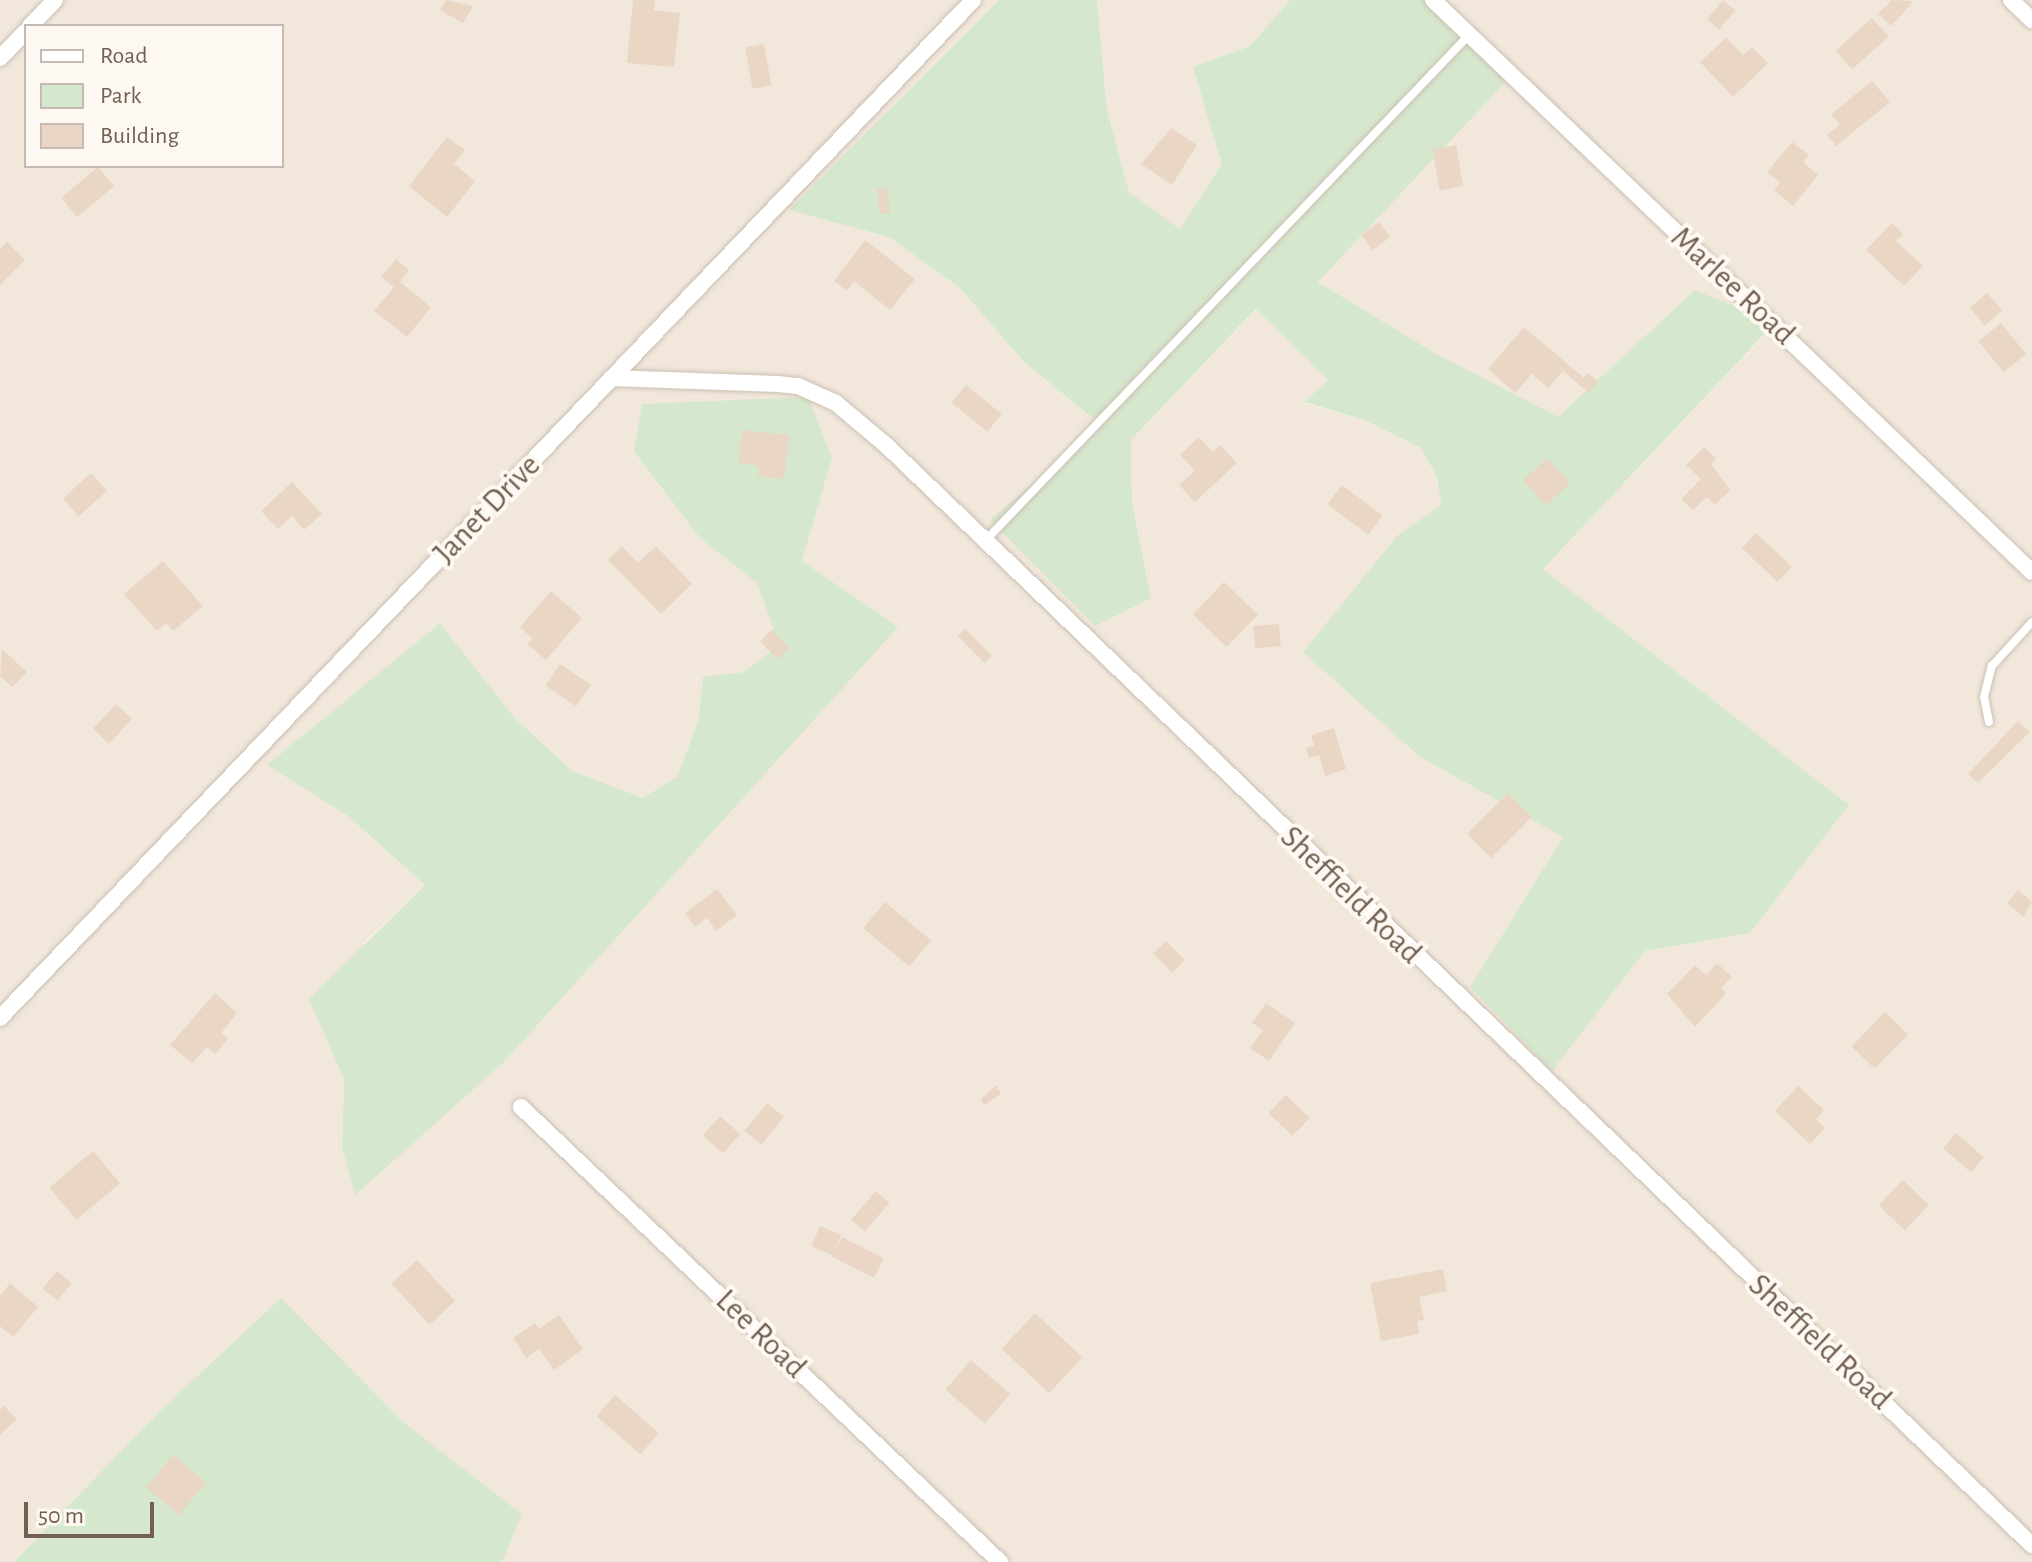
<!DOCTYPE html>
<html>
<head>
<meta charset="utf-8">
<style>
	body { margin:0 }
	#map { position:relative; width:2032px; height:1562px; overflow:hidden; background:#faf6ec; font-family:"Alegreya Sans",sans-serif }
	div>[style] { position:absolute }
	.residential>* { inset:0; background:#f1e8db }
	.green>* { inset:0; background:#d5e7cc }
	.building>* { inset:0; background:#ead6c5; transform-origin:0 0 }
	.roads { filter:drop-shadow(0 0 2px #ccbfb3) drop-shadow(0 0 2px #ccbfb3) }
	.lane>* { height:8px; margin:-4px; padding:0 4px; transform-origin:4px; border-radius:4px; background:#fff }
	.street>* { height:16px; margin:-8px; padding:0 8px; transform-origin:8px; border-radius:8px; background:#fff }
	span { translate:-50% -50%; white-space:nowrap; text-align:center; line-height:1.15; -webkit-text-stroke:8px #fdf9f2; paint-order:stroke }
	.street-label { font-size:32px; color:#735f52 }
	.legend { position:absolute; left:24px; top:24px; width:260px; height:144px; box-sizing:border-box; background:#fdf9f2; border:2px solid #c6bbb2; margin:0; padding:10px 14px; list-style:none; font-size:24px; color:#735f52 }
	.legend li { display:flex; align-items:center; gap:16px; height:40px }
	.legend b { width:40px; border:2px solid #c6bbb2 }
	.scale { position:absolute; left:24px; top:1502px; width:130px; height:36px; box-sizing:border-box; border:4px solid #735f52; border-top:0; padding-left:10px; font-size:24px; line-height:28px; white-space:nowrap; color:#735f52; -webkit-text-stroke:6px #fdf9f2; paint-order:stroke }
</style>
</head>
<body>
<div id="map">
	<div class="residential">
		<i style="clip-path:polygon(evenodd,0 0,999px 0,790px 210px,889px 237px,960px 288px,1024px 362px,1102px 426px,1151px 598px,1132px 502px,1131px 440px,1257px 309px,1328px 380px,1305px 403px,1362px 419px,1421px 448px,1437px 477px,1441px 505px,1398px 535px,1420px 757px,1563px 837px,1470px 987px,1552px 1070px,1645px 951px,1750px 933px,1849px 805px,1543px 569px,1775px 324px,1695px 290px,1558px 418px,1435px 353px,1318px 282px,1515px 72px,1436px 0,2032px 0,2032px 1562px,502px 1562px,522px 1514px,402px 1421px,194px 1384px,158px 1413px,14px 1562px,0 1562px,0 0,26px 26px,282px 26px,282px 166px,26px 166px,26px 26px,0 0,634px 453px,832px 458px,802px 561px,897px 627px,503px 1063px,355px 1194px,342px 1148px,344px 1079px,364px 943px,425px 885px,348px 816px,268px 765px,440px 623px,514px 717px,572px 771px,643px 799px,677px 777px,698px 722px,703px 678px,744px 672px,771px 651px,773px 627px,757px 583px,699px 537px,634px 453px)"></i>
		<i style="clip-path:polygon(1097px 0,1290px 0,1250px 46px,1194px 67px,1222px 164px,1180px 229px,1129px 192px,1107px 110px)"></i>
	</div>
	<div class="green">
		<i style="clip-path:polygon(999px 0,1097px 0,1107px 110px,1129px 192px,1180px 229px,1222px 164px,1193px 67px,1250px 46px,1290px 0,1436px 0,1516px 71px,1318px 282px,1435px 353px,1558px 417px,1695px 290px,1775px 323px,1543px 569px,1849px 805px,1750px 933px,1645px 951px,1552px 1071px,1470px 987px,1563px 837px,1420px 757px,1303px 652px,1398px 535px,1441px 505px,1437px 477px,1421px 448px,1362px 419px,1304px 402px,1328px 380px,1256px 309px,1131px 440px,1132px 502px,1151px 598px,1095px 626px,990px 520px,1101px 425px,1024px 362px,960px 288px,889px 237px,789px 210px)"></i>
		<i style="clip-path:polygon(808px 397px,832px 458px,802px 561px,898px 627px,503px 1063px,355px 1195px,342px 1148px,344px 1079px,309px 999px,425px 885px,348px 816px,267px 765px,440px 623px,514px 717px,572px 771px,643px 798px,677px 777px,698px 722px,703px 677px,744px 672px,771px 651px,773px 627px,757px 583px,699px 537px,634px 452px,642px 404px)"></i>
		<i style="clip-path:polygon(281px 1298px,402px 1421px,522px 1514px,502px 1562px,14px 1562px,158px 1413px)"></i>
	</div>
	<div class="building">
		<i style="clip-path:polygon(446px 0,473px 6px,463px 23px,440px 10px)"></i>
		<i style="clip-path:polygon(633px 0,655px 0,654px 10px,680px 13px,674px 67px,627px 63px)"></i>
		<i style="left:1723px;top:0;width:16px;height:25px;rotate:40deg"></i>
		<i style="clip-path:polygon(1892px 0,1914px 1px,1891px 26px,1878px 14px)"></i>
		<i style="left:1872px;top:18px;width:25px;height:49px;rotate:48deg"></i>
		<i style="clip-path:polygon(1726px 38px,1743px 55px,1752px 47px,1768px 63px,1733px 97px,1700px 62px)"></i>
		<i style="left:764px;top:44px;width:42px;height:19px;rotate:80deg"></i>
		<i style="clip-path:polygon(1872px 81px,1890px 102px,1836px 146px,1827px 135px,1840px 125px,1831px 114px)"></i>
		<i style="clip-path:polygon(1171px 128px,1197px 145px,1172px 185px,1141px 164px)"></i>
		<i style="clip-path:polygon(447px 137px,465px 150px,454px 164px,475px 181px,447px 217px,409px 186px)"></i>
		<i style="clip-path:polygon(1792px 142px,1809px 155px,1803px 162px,1818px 175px,1793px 206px,1774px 190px,1780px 183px,1767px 172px)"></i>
		<i style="left:1456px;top:145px;width:42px;height:24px;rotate:80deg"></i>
		<i style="left:98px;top:167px;width:25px;height:48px;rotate:50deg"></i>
		<i style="left:887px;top:188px;width:25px;height:10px;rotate:83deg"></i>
		<i style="left:1379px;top:222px;width:19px;height:22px;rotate:54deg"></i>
		<i style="clip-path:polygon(1892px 223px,1903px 234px,1896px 241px,1923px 266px,1904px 286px,1866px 250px)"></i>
		<i style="clip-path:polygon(865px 240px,915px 279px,890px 310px,854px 281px,847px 291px,834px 281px)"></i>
		<i style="clip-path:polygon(7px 242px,25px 260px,0 285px,0 249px)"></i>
		<i style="clip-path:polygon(396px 259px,409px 270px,400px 282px,431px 307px,407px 337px,374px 311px,394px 287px,381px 277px)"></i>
		<i style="left:1987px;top:293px;width:23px;height:23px;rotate:49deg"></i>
		<i style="left:2001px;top:323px;width:40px;height:29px;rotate:51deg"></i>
		<i style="clip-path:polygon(1524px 327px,1584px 378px,1588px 373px,1598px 382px,1589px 393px,1563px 371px,1548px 388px,1532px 374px,1515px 393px,1488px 369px)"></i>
		<i style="left:966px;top:385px;width:46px;height:23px;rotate:39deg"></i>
		<i style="clip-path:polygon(742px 430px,789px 435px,784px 479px,758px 476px,759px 466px,738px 463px)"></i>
		<i style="clip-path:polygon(1199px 437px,1213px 452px,1220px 445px,1237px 463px,1195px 502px,1179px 485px,1195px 471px,1180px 455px)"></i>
		<i style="clip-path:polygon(1704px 447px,1716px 458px,1711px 464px,1730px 490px,1715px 505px,1707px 497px,1693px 510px,1681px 499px,1701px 479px,1686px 465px)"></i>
		<i style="left:1547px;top:458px;width:34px;height:33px;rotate:47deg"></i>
		<i style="left:91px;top:473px;width:24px;height:38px;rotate:48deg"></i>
		<i style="clip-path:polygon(292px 482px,322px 514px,304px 530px,292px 516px,278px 529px,261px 511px)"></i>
		<i style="left:1342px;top:485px;width:51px;height:24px;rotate:37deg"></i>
		<i style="left:1756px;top:533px;width:49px;height:21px;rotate:43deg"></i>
		<i style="clip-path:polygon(622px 546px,638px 563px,656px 546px,692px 584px,661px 614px,608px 560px)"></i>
		<i style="clip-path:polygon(163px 561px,203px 606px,173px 631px,166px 623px,157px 631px,124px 594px)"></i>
		<i style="left:1224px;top:582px;width:47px;height:45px;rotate:44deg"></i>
		<i style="clip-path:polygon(551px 591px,582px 618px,546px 660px,527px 644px,532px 638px,520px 627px)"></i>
		<i style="left:1279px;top:624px;width:22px;height:26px;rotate:85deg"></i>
		<i style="left:965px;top:629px;width:38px;height:10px;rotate:45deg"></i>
		<i style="left:771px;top:630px;width:25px;height:16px;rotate:43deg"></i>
		<i style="clip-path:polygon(2px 649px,27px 672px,12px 687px,0 676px)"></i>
		<i style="left:560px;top:664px;width:37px;height:26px;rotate:34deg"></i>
		<i style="left:116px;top:704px;width:22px;height:34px;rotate:43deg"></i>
		<i style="clip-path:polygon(2018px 721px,2030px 732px,1978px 783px,1968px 774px)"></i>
		<i style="clip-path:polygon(1334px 728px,1346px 769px,1325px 776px,1319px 755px,1309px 758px,1306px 748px,1314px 746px,1311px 735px)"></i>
		<i style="left:1508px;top:793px;width:34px;height:58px;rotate:45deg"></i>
		<i style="clip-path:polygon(717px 889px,737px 915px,716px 931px,707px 918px,695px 927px,685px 913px)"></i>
		<i style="clip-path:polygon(2018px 890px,2032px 902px,2023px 917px,2007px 903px)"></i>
		<i style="left:885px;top:902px;width:60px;height:34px;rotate:40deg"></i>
		<i style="left:1166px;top:941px;width:27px;height:18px;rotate:45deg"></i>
		<i style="clip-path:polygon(1717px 963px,1732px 977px,1721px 988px,1726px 994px,1695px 1027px,1667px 994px,1695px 965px,1706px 975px)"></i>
		<i style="clip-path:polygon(215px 993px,237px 1013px,221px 1033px,228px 1039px,215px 1054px,207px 1047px,192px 1063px,170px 1045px)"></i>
		<i style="clip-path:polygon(1266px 1003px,1295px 1023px,1269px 1061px,1250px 1048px,1263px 1030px,1252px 1023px)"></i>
		<i style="left:1885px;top:1012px;width:32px;height:48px;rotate:44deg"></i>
		<i style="clip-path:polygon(996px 1085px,1001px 1094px,984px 1105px,981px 1099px)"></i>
		<i style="clip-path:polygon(1798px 1086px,1824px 1110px,1816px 1119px,1825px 1128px,1810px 1144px,1775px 1111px)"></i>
		<i style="left:1286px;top:1095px;width:33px;height:25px;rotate:44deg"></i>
		<i style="left:767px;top:1103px;width:22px;height:36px;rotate:39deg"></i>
		<i style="left:720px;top:1116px;width:27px;height:26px;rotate:42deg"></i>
		<i style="left:1956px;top:1133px;width:37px;height:20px;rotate:41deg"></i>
		<i style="left:93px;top:1151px;width:42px;height:57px;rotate:50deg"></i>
		<i style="left:1903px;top:1180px;width:36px;height:35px;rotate:44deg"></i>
		<i style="left:876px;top:1191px;width:18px;height:38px;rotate:41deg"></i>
		<i style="left:820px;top:1226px;width:23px;height:22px;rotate:23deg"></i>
		<i style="left:842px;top:1237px;width:47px;height:22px;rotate:27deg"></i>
		<i style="left:417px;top:1260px;width:56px;height:35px;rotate:47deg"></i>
		<i style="clip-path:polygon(1443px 1269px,1447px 1291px,1419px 1297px,1424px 1320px,1417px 1321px,1419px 1334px,1381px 1341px,1370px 1283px)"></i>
		<i style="left:57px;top:1271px;width:19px;height:23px;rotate:39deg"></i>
		<i style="clip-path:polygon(10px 1283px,38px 1307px,13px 1337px,0 1326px,0 1296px)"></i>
		<i style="left:1035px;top:1313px;width:65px;height:49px;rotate:43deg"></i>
		<i style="clip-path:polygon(559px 1315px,583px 1349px,554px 1370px,539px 1349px,526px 1358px,513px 1338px,535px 1323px,539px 1329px)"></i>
		<i style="left:971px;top:1360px;width:52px;height:39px;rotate:41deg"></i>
		<i style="left:615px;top:1395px;width:58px;height:28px;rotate:41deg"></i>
		<i style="clip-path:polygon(4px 1406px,17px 1419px,0 1435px,0 1409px)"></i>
		<i style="left:173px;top:1455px;width:43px;height:42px;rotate:40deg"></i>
	</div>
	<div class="roads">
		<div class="lane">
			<i style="left:984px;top:542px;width:702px;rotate:-46.27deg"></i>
			<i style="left:1989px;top:722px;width:25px;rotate:-101deg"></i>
			<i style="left:1984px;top:697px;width:32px;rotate:-76deg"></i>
			<i style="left:1992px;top:666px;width:59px;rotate:-47.7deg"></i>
		</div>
		<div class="street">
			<i style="left:1433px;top:0;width:828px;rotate:43.68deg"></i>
			<i style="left:2011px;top:0;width:29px;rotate:44deg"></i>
			<i style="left:30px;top:26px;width:36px;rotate:-46deg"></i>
			<i style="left:0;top:58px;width:37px;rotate:-46deg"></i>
			<i style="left:611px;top:378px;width:167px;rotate:2.1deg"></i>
			<i style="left:778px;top:384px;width:20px;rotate:6deg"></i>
			<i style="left:798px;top:386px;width:42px;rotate:24.1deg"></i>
			<i style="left:836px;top:403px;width:67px;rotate:40.1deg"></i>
			<i style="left:887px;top:446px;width:1587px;rotate:43.83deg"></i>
			<i style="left:0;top:1018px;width:1408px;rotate:-46.29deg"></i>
			<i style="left:521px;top:1107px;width:661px;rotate:43.53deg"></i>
		</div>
	</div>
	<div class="street-label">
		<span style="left:1733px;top:286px;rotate:43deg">Marlee Road</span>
		<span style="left:487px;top:509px;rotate:-46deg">Janet Drive</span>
		<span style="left:1351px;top:895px;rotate:44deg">Sheffield Road</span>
		<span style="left:761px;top:1334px;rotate:44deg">Lee Road</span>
		<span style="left:1820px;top:1342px;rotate:43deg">Sheffield Road</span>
	</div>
	<ul class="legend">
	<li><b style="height:10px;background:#fff"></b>Road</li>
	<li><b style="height:22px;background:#d5e7cc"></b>Park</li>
	<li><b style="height:22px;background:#ead6c5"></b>Building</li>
	</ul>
	<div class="scale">50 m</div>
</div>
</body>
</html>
